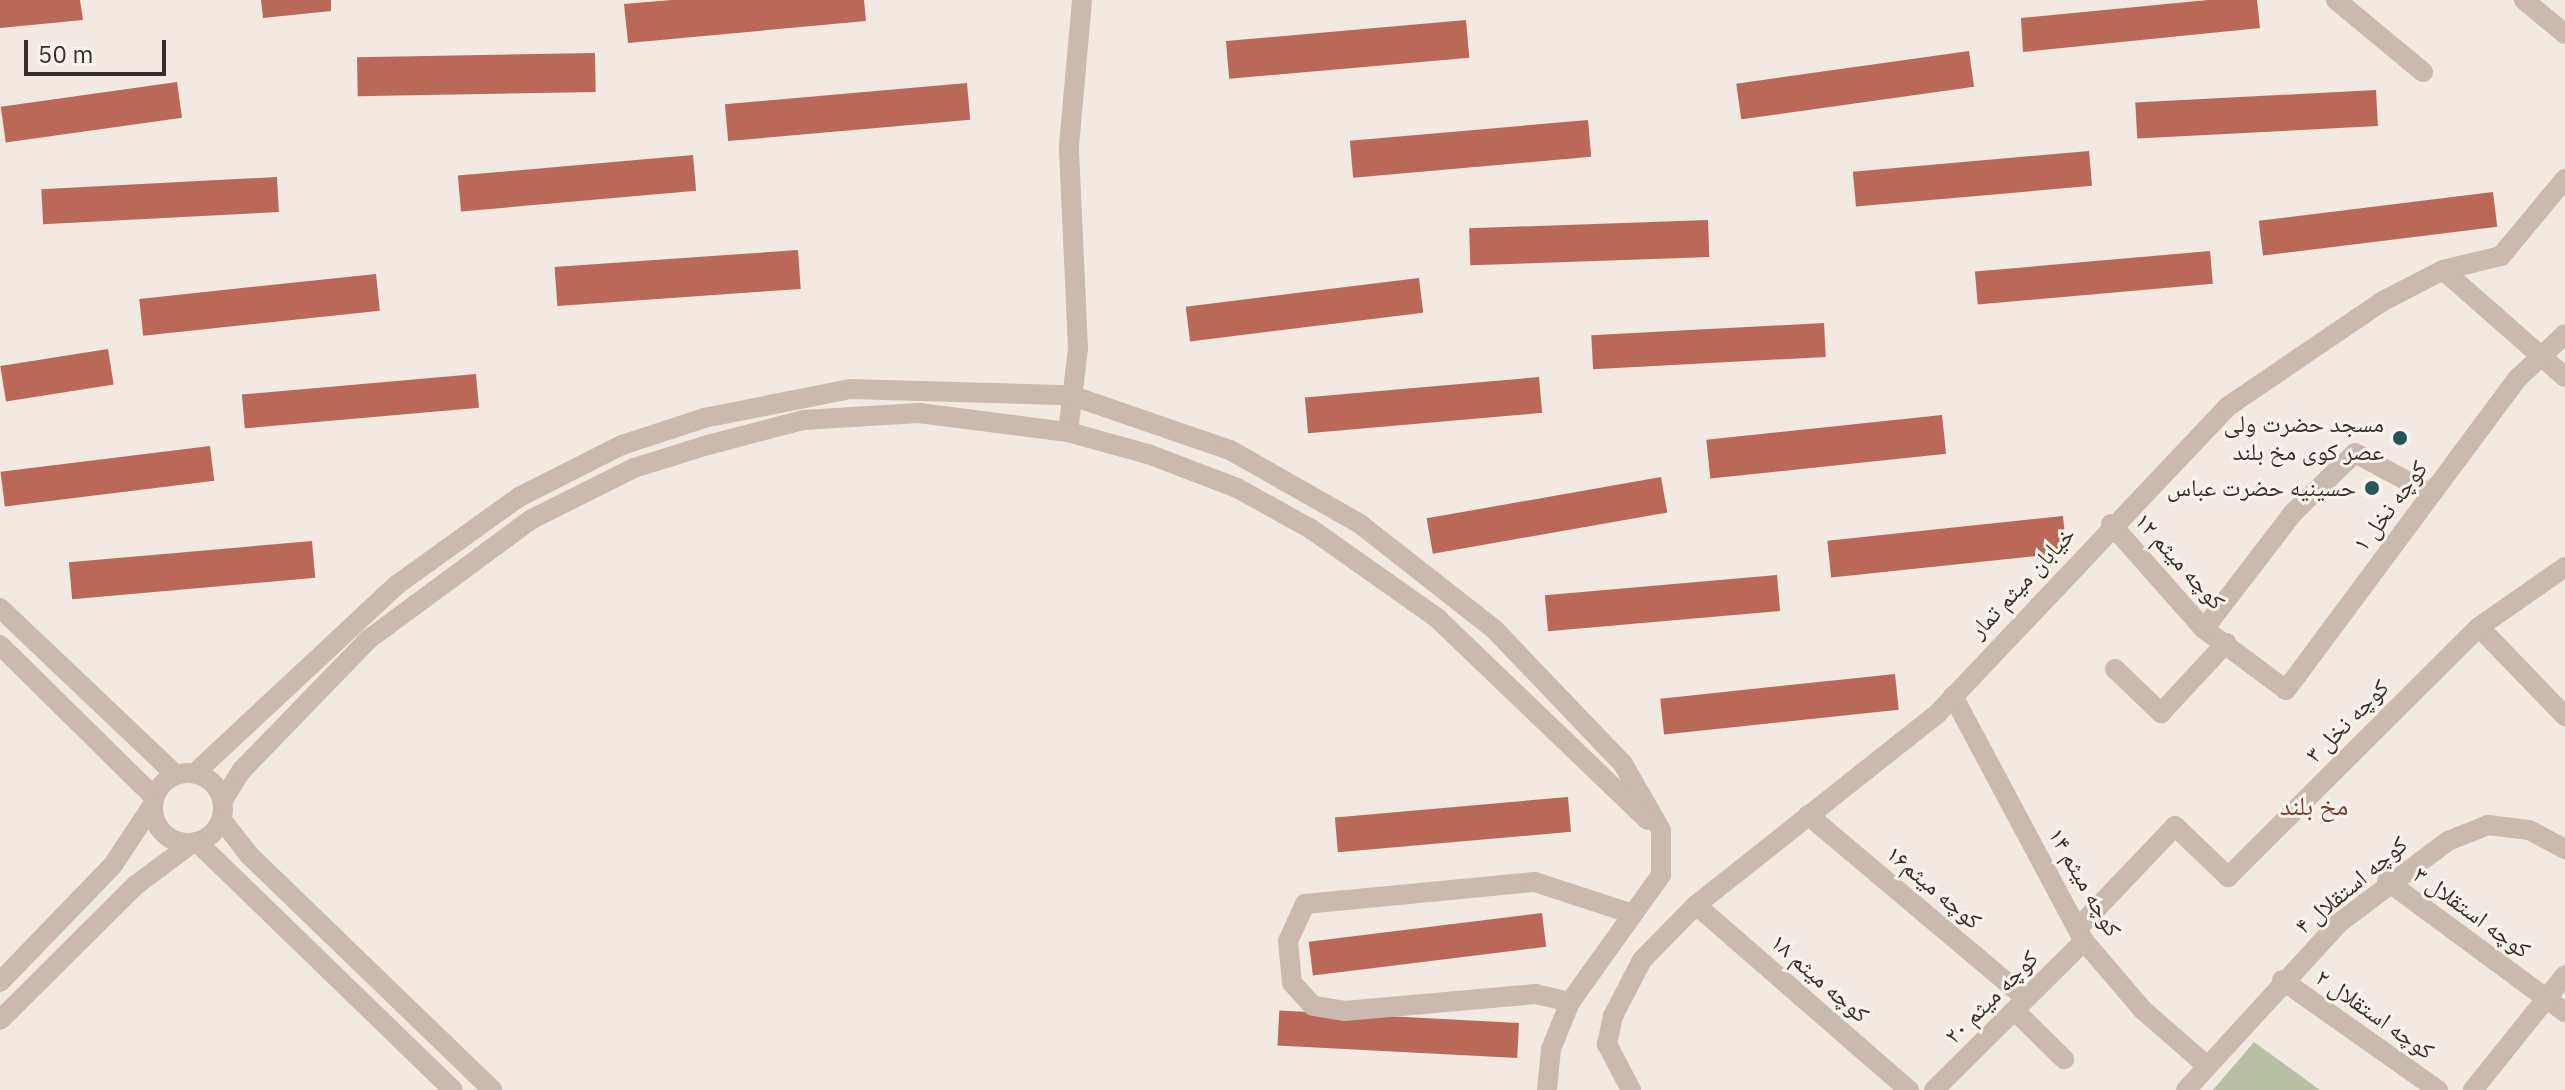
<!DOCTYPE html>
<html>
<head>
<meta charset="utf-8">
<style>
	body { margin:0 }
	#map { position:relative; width:2565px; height:1090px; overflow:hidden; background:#f1e9e2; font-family:"IBM Plex Sans","Noto Naskh Arabic",sans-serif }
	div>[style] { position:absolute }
	.green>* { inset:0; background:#b8bfa3 }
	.building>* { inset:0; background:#ba6958; transform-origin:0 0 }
	.minor>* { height:20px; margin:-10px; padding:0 10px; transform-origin:10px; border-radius:10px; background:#c9b9af }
	.minor>.ring { margin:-10px; padding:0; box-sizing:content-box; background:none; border:20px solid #c9b9af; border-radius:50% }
	.dots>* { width:22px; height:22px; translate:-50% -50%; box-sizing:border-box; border:4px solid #f9f3ee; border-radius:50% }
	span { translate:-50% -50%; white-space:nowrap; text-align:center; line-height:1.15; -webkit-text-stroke:6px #f9f3ee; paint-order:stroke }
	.poi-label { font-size:24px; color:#382f2c }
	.right { translate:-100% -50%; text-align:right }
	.street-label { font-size:24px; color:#382f2c }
	.neighbourhood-label { font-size:26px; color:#7f3b2d }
	.scale { position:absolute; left:24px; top:40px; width:142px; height:36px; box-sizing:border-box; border:4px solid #382f2c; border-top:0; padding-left:10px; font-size:24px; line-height:28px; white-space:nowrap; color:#382f2c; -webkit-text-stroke:6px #f9f3ee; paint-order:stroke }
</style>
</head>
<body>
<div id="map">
	<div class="green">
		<i style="clip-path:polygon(2254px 1042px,2320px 1090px,2213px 1090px)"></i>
	</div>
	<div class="building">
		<i style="clip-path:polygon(0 0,80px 0,83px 20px,0 28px)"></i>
		<i style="clip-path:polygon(261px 0,331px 0,331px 11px,263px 18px)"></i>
		<i style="clip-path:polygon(672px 0,864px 0,866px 21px,628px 43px,624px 4px)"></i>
		<i style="clip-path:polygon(2208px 0,2257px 0,2260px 28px,2023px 52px,2021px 18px)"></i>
		<i style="left:1466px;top:20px;width:38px;height:241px;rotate:85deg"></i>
		<i style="left:1969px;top:51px;width:36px;height:235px;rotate:82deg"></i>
		<i style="left:595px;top:53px;width:39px;height:238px;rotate:89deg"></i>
		<i style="left:177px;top:82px;width:36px;height:178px;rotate:82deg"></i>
		<i style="left:967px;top:83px;width:37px;height:243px;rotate:85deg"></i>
		<i style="left:2376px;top:90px;width:36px;height:241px;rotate:87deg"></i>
		<i style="left:1588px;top:120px;width:37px;height:239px;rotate:85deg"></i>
		<i style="left:2089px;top:151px;width:35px;height:237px;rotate:85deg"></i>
		<i style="left:693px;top:155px;width:36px;height:236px;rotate:85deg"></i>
		<i style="left:277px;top:177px;width:35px;height:236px;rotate:87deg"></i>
		<i style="left:2493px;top:192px;width:35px;height:236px;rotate:83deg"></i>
		<i style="left:1708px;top:220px;width:37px;height:239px;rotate:88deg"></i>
		<i style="left:798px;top:250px;width:39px;height:244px;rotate:86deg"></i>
		<i style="left:2210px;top:251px;width:33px;height:236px;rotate:85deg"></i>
		<i style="left:376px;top:274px;width:37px;height:238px;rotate:84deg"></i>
		<i style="left:1419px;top:278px;width:35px;height:235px;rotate:83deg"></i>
		<i style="left:1824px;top:323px;width:34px;height:233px;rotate:87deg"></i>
		<i style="left:108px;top:349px;width:36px;height:109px;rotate:81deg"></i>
		<i style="left:476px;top:374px;width:34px;height:235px;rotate:85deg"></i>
		<i style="left:1539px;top:377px;width:36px;height:235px;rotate:85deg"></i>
		<i style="left:1942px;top:415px;width:39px;height:237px;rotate:84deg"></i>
		<i style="left:210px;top:446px;width:35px;height:211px;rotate:83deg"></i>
		<i style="left:1661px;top:477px;width:36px;height:238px;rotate:80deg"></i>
		<i style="left:2063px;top:516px;width:37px;height:237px;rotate:84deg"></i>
		<i style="left:312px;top:541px;width:37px;height:244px;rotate:85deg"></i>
		<i style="left:1777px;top:575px;width:36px;height:233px;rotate:85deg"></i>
		<i style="left:1895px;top:674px;width:36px;height:236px;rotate:84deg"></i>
		<i style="left:1568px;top:797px;width:35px;height:234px;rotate:85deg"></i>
		<i style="left:1542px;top:913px;width:34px;height:235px;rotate:83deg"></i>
		<i style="left:1519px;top:1023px;width:35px;height:240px;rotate:93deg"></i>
	</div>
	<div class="minor">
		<i style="left:2336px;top:0;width:113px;rotate:39.6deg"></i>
		<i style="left:2524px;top:0;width:53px;rotate:39.7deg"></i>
		<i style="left:2443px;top:270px;width:162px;rotate:41.3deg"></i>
		<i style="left:1068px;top:432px;width:85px;rotate:-83.2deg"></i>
		<i style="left:1078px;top:348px;width:202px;rotate:-92.6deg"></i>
		<i style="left:1069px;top:146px;width:147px;rotate:-84.9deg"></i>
		<i style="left:2111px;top:524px;width:140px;rotate:48.5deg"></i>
		<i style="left:2204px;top:629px;width:102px;rotate:36.6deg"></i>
		<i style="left:2286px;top:690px;width:389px;rotate:-53.4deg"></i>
		<i style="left:2518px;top:378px;width:64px;rotate:-43.1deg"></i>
		<i style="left:0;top:608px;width:241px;rotate:43.5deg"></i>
		<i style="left:2479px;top:627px;width:124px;rotate:46deg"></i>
		<i style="left:2204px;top:629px;width:146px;rotate:-52.5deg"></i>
		<i style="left:2293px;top:513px;width:86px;rotate:-44.1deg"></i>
		<i style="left:2355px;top:453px;width:86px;rotate:28.3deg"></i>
		<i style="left:0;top:645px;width:216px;rotate:44.6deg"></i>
		<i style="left:2115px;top:669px;width:64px;rotate:43.7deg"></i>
		<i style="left:2161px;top:713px;width:96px;rotate:-47.1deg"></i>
		<i style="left:1953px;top:696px;width:278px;rotate:61.9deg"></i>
		<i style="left:2084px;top:941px;width:91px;rotate:49.5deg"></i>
		<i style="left:2143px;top:1010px;width:85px;rotate:41.2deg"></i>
		<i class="ring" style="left:153px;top:773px;width:50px;height:50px"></i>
		<i style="left:195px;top:773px;width:277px;rotate:-43deg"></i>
		<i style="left:398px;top:584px;width:149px;rotate:-35.7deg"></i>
		<i style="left:519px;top:497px;width:115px;rotate:-26.8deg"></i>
		<i style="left:622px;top:445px;width:86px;rotate:-18.2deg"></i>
		<i style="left:704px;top:418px;width:149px;rotate:-11.2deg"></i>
		<i style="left:850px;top:389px;width:220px;rotate:1.6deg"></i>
		<i style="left:1070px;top:395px;width:169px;rotate:19deg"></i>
		<i style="left:1230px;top:450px;width:150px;rotate:29.6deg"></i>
		<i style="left:1360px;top:524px;width:170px;rotate:38.1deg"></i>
		<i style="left:1494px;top:629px;width:187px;rotate:46.3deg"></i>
		<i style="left:1623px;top:764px;width:76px;rotate:60.1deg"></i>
		<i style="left:1661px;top:830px;width:45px;rotate:90deg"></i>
		<i style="left:1661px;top:875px;width:156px;rotate:125.6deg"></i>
		<i style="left:1570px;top:1002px;width:51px;rotate:112deg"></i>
		<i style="left:1551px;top:1049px;width:41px;rotate:95.6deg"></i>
		<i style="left:223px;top:800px;width:36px;rotate:-58deg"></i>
		<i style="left:242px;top:770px;width:182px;rotate:-45.9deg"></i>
		<i style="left:369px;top:639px;width:202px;rotate:-36.4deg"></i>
		<i style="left:532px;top:519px;width:114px;rotate:-26.6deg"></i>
		<i style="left:634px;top:468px;width:73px;rotate:-17.4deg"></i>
		<i style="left:704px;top:446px;width:102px;rotate:-14.7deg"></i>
		<i style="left:803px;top:420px;width:116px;rotate:-3.5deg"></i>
		<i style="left:919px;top:413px;width:150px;rotate:7.3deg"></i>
		<i style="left:1068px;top:432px;width:83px;rotate:15.4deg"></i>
		<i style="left:1148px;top:454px;width:95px;rotate:20.9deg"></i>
		<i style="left:1237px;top:488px;width:85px;rotate:29deg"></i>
		<i style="left:1311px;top:529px;width:154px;rotate:35.2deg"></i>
		<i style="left:1437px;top:618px;width:292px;rotate:43.8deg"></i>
		<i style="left:1808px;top:815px;width:284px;rotate:40.1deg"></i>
		<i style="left:222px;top:820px;width:44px;rotate:52.4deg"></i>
		<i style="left:249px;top:855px;width:338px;rotate:44deg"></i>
		<i style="left:197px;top:842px;width:356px;rotate:44.1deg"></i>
		<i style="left:2387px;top:881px;width:221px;rotate:36.4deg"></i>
		<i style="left:1696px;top:905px;width:282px;rotate:41deg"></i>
		<i style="left:2078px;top:928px;width:141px;rotate:-46.4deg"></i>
		<i style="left:2175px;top:826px;width:74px;rotate:43.9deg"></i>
		<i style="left:2228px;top:877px;width:354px;rotate:-44.9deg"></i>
		<i style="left:2479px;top:627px;width:105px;rotate:-34.9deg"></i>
		<i style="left:2282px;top:980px;width:191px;rotate:35.2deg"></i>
		<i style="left:0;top:982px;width:163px;rotate:-46deg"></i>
		<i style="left:113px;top:865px;width:71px;rotate:-56.5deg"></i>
		<i style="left:1570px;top:1002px;width:35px;rotate:-167deg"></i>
		<i style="left:1536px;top:994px;width:192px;rotate:174.9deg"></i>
		<i style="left:1345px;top:1011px;width:32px;rotate:-171deg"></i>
		<i style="left:1313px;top:1006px;width:31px;rotate:-132deg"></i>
		<i style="left:1292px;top:983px;width:42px;rotate:-95.4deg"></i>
		<i style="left:1288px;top:941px;width:41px;rotate:-65.3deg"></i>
		<i style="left:1305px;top:904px;width:231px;rotate:-5.5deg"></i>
		<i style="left:1535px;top:882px;width:103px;rotate:18.1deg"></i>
		<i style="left:2015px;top:1011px;width:69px;rotate:44.4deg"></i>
		<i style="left:0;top:1020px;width:192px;rotate:-44.8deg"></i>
		<i style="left:136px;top:885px;width:69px;rotate:-36.7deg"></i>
		<i style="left:1631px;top:1090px;width:52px;rotate:-117.6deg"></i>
		<i style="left:1607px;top:1044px;width:29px;rotate:-78deg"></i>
		<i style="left:1613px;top:1016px;width:63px;rotate:-62.6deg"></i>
		<i style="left:1642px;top:960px;width:77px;rotate:-45.5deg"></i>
		<i style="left:1696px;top:905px;width:309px;rotate:-38.4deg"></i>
		<i style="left:1938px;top:713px;width:421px;rotate:-46.6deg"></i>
		<i style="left:2227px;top:407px;width:189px;rotate:-34.2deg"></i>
		<i style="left:2383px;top:301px;width:68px;rotate:-27.3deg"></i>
		<i style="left:2443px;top:270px;width:60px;rotate:-13.6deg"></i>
		<i style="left:2501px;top:256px;width:100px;rotate:-50.3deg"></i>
		<i style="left:1934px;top:1090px;width:211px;rotate:-44.8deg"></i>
		<i style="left:2186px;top:1090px;width:226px;rotate:-47.5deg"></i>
		<i style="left:2339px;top:923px;width:136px;rotate:-37deg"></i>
		<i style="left:2448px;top:841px;width:43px;rotate:-21.8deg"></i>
		<i style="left:2488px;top:825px;width:41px;rotate:7deg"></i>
		<i style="left:2529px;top:830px;width:41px;rotate:27.8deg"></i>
		<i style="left:2473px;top:1090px;width:147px;rotate:-51.3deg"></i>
	</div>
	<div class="dots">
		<i style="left:2400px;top:438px;background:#255656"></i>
		<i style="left:2372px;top:488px;background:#255656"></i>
	</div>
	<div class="poi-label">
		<span class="right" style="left:2384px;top:438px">مسجد حضرت ولی<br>عصر کوی مخ بلند</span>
		<span class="right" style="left:2356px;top:488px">حسینیه حضرت عباس</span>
	</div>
	<div class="street-label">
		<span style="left:2390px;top:506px;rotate:-53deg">کوچه نخل ۱</span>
		<span style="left:2180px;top:561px;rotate:48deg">کوچه میثم ۱۲</span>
		<span style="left:2022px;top:582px;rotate:-47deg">خیابان میثم تمار</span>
		<span style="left:2347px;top:721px;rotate:-45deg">کوچه نخل ۳</span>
		<span style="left:2085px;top:882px;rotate:60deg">کوچه میثم ۱۴</span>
		<span style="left:2351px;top:885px;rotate:-40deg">کوچه استقلال ۴</span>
		<span style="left:1934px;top:887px;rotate:40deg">کوچه میثم۱۶</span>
		<span style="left:2472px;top:912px;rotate:36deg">کوچه استقلال ۳</span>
		<span style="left:1820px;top:978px;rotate:41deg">کوچه میثم ۱۸</span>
		<span style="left:1991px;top:997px;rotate:-45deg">کوچه میثم ۲۰</span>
		<span style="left:2375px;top:1014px;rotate:35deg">کوچه استقلال ۲</span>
	</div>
	<div class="neighbourhood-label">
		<span style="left:2314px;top:806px">مخ بلند</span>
	</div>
	<div class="scale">50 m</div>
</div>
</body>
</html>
